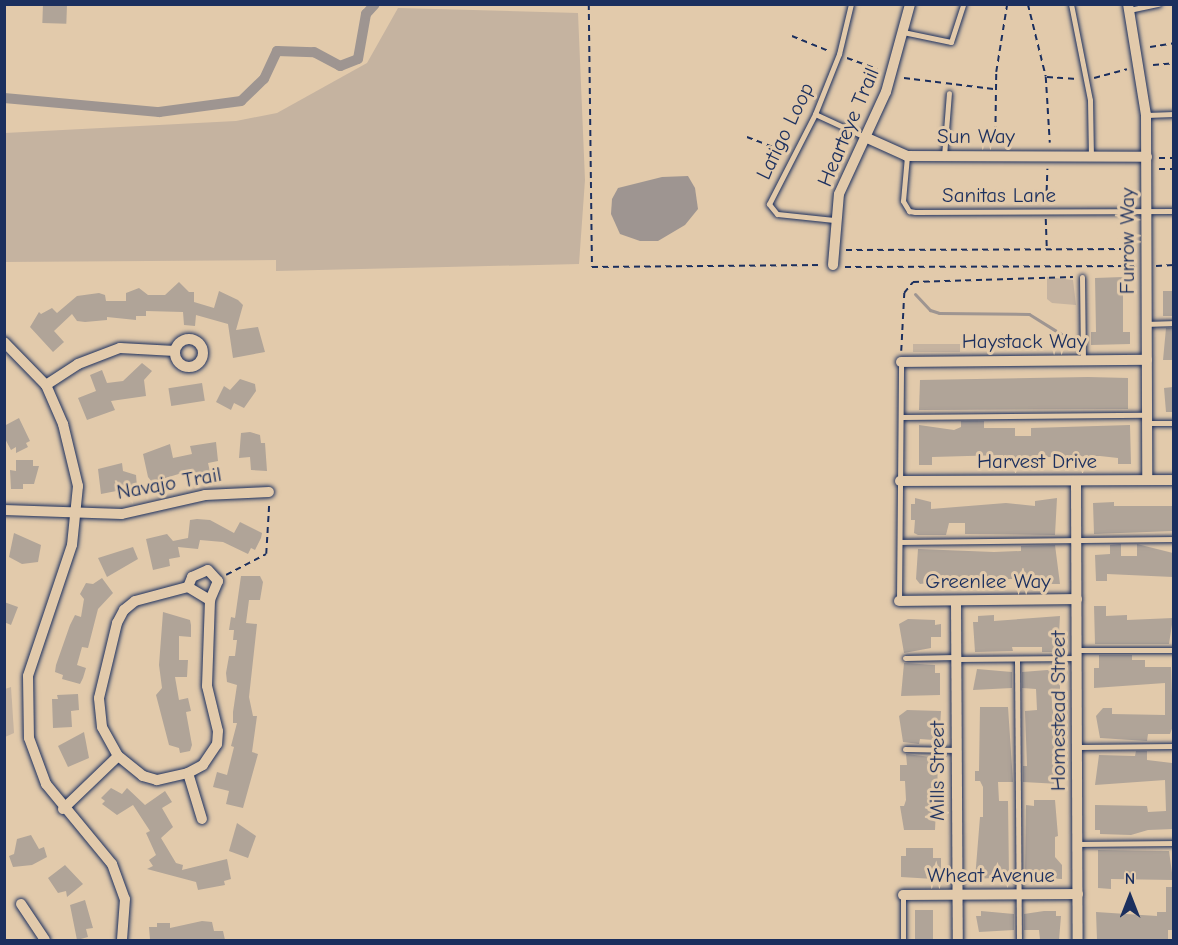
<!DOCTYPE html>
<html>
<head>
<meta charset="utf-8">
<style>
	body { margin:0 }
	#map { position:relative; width:1178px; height:945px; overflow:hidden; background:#e2caab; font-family:"Comic Neue",sans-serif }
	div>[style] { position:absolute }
	.green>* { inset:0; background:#c5b3a0; transform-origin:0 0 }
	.water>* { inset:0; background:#9e9591 }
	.stream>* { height:3px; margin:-1.5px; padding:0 1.5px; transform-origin:1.5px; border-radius:1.5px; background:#9e9591 }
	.canal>* { height:10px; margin:-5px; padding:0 5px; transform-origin:5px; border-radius:5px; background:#9e9591 }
	.building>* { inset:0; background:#b0a498; transform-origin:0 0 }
	.path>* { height:1.5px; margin-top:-0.75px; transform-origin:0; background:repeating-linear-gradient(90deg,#1b2f5e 0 6px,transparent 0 10.5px) }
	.roads { filter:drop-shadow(0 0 2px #1b2f5e) drop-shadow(0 0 2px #1b2f5e) }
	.lane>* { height:5px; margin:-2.5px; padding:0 2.5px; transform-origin:2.5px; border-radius:2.5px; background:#e2caab }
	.street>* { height:10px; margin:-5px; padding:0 5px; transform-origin:5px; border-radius:5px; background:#e2caab }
	.street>.ring { margin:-5px; padding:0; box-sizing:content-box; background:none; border:10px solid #e2caab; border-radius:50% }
	span { translate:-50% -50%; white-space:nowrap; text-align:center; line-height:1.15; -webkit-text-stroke:6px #e2caab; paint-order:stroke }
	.street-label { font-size:21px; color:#1b2f5e }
	.frame { position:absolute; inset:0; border:6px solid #1b2f5e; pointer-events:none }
	.north { position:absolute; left:1100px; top:867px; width:60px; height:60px; -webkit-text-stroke:4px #e2caab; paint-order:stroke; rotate:0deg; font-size:16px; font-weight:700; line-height:24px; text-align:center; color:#1b2f5e }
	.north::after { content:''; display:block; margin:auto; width:21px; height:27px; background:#1b2f5e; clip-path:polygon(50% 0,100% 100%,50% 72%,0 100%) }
</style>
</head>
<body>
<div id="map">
	<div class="green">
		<i style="clip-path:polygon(398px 8px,578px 13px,585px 180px,579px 264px,276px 271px,276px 260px,5px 262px,5px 133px,236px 121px,277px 113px,367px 63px)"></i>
		<i style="clip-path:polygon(1047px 277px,1073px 280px,1076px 305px,1052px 303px,1047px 299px)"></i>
		<i style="left:960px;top:344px;width:8px;height:47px;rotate:90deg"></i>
		<i style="clip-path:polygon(11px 687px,14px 733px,5px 737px,5px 689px)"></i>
	</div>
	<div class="water">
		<i style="clip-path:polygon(688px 176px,695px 188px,698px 209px,685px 225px,658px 241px,640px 241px,620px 234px,611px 214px,612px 199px,618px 188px,662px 177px)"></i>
	</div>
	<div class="stream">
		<i style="left:915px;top:294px;width:22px;rotate:47deg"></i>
		<i style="left:930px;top:310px;width:9px;rotate:18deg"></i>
		<i style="left:939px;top:313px;width:90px;rotate:0.6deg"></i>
		<i style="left:1029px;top:314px;width:38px;rotate:32deg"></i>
	</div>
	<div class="canal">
		<i style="left:4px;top:98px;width:156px;rotate:5.2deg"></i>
		<i style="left:159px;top:112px;width:83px;rotate:-7.6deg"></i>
		<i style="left:241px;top:101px;width:32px;rotate:-44deg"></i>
		<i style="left:264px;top:79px;width:31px;rotate:-65deg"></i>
		<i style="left:277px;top:51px;width:37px;rotate:2deg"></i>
		<i style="left:314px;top:52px;width:30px;rotate:28deg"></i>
		<i style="left:340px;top:66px;width:19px;rotate:-21deg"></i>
		<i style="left:358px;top:59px;width:46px;rotate:-79.9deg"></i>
		<i style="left:366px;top:14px;width:13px;rotate:-48deg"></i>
	</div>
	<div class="building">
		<i style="left:43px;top:4px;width:24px;height:19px;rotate:2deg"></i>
		<i style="clip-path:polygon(1123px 277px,1123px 332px,1130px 332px,1130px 344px,1091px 345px,1091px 332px,1096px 332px,1095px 278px)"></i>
		<i style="clip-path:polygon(179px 282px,189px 292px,194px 292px,194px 302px,214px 308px,219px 291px,238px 300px,243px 305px,236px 330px,258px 327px,265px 352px,233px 358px,228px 324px,196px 315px,195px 326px,184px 325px,183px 312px,146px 311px,146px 316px,136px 316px,136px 320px,107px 317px,107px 320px,85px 322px,77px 321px,72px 314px,54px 331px,64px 342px,53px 352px,30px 327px,39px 312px,41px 314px,52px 308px,57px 313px,77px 296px,99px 293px,105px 295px,106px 301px,126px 301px,126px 293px,139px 288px,148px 295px,165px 295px)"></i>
		<i style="left:1163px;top:291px;width:10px;height:25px"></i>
		<i style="clip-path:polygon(1166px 328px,1173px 328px,1173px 360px,1163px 360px)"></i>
		<i style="clip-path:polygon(142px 363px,152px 371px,144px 380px,146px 396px,111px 401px,115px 410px,87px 420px,78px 398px,96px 391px,90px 375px,102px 370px,107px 383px,123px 381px)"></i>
		<i style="clip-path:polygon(1088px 377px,1128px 378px,1128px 409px,919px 410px,920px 380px)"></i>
		<i style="clip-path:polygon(240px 379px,255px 384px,256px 391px,244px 408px,234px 403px,231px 410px,216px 402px,224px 386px,230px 390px)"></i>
		<i style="left:202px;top:383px;width:18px;height:34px;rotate:81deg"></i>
		<i style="clip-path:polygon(1173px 387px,1173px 412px,1166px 412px,1164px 388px)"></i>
		<i style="clip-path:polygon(19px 418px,30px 441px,26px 443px,28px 447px,16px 453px,16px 447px,11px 450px,4px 437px,4px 426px)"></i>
		<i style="clip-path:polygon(961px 421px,984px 421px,984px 428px,1015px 428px,1015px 436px,1031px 436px,1031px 428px,1130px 425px,1131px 464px,1118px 464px,1118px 458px,1100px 456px,1003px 458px,1003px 455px,932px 457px,932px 465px,919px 465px,919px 425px,954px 430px,961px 427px)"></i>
		<i style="clip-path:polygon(250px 432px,260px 435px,261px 443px,265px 443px,267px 471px,251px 470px,250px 457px,239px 458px,241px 433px)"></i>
		<i style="clip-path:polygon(216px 442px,218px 461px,208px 463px,210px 472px,198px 475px,192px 470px,152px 482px,148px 477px,143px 454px,170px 444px,173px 458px,192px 454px,190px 446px)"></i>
		<i style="clip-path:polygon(16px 460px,33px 460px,33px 466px,39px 466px,34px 484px,23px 484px,23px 489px,11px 489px,10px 470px,16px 471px)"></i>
		<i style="clip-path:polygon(122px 463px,123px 471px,136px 475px,137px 487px,101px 494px,98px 469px)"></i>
		<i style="clip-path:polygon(915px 498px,931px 502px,931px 509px,1006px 503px,1035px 506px,1035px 501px,1057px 498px,1055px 535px,965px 534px,965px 523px,949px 523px,946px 535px,918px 535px,914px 533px,915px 520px,911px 520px,911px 504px,915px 504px)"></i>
		<i style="clip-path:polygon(1114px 502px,1114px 506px,1173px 506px,1173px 531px,1094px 534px,1093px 503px)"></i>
		<i style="clip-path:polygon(197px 519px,210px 520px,234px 533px,240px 522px,262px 533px,261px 538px,255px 550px,251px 548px,248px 554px,223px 542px,200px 540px,198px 549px,178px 547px,180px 557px,169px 559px,170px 566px,153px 570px,146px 539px,167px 534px,173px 541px,188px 538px,190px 520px)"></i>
		<i style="clip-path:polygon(14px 533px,41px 545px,38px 562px,22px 564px,9px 557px)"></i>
		<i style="clip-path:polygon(1121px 544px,1121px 556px,1137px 556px,1137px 544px,1173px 553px,1173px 577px,1107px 574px,1107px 581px,1096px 581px,1095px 555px,1110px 554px,1110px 545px)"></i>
		<i style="clip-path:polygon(1055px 545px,1060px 584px,1040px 584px,1040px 579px,957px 579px,920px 584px,916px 579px,918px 549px,994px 552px,1021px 551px,1021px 546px)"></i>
		<i style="clip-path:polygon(133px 547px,138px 559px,107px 577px,98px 558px)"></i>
		<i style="clip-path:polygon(241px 576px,260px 576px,263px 582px,260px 600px,249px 600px,246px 623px,257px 624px,249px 697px,253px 716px,257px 716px,252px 752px,258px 754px,243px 808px,226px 804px,229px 791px,213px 787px,217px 772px,227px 775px,234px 747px,231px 746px,237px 723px,233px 723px,233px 712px,237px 685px,227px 682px,226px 673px,229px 656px,235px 656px,237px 640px,233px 640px,234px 630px,229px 630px,231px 617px,235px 618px)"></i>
		<i style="clip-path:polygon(102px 578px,113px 593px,98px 609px,88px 648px,82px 647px,77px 665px,86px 668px,83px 678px,80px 684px,62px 679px,63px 675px,55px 672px,56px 665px,70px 625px,75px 615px,81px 617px,84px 599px,80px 594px,86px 583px,93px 584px)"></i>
		<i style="clip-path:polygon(4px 602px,18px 607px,11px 625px,4px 622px)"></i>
		<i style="clip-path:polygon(1094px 606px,1106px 606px,1106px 616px,1127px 615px,1127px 620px,1173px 618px,1169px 644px,1095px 644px)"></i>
		<i style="clip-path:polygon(163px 612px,190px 620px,191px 625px,191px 637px,179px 636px,179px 660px,188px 660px,187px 677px,175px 677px,179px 700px,188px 698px,191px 711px,186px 712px,192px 745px,190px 751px,180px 753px,179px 748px,169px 745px,156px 695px,162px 688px,159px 665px)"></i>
		<i style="clip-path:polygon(994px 615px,994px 621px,1060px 616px,1058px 652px,1042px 652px,1042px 647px,1012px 647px,1013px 651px,975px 652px,973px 622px,978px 622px,978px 616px)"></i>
		<i style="clip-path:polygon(908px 619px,935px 620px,935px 625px,941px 624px,941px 637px,931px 637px,931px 648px,904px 653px,899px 624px)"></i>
		<i style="clip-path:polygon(1099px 655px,1132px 655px,1132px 660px,1145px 660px,1145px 667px,1171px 667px,1173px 726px,1170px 734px,1148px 734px,1147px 741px,1100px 738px,1096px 716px,1103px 708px,1112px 708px,1112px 714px,1165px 715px,1165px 683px,1094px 688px,1094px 668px,1099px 668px)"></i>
		<i style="clip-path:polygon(904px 663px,935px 665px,935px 673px,940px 673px,940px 695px,901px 696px)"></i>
		<i style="clip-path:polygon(977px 669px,1012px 672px,1012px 688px,973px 690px)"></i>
		<i style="clip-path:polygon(1060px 669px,1060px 691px,1051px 692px,1060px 784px,1023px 782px,1023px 766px,1027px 766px,1025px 711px,1037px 710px,1036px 689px,1022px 688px,1022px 672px)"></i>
		<i style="clip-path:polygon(78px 694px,79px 710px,71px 711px,72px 727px,53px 728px,52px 699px,58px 699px,57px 695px)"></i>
		<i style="clip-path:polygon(980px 707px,1008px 707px,1013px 782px,998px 782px,999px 801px,1008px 801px,1009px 877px,975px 879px,980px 817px,983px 817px,983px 787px,980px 781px,975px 781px,975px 771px,979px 771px)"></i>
		<i style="clip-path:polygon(907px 710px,941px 711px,940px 727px,934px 740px,920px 739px,919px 744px,903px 742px,899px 716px)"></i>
		<i style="clip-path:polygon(84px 732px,89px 758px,68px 767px,58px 746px)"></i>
		<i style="clip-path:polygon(1136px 751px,1147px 751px,1147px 760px,1172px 763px,1173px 829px,1148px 830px,1131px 835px,1100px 834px,1100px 830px,1095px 830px,1095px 805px,1147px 806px,1148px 812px,1166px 811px,1165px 780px,1095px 785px,1099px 755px,1135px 756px)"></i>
		<i style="clip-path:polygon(906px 754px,931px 757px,931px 762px,938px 766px,935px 830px,904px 830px,900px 806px,904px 806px,906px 800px,905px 781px,900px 781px,900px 765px,907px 765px)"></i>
		<i style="clip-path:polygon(111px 788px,122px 794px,127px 788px,145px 805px,165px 791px,172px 802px,162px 808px,173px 827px,161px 838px,176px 863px,183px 865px,182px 870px,227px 859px,231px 879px,224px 881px,225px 885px,198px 890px,196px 882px,147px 869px,153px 866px,149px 860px,156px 855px,146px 833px,150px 831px,133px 805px,117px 815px,102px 804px,105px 801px,101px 798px)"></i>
		<i style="clip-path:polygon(1034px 800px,1055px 800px,1058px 836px,1055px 837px,1055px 857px,1062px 865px,1062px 879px,1025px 877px,1026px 805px,1034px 806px)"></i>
		<i style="clip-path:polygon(237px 823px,256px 836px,248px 858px,229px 851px)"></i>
		<i style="clip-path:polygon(31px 835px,39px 849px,44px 847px,47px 857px,32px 865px,13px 867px,9px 856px,14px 854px,17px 839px)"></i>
		<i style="clip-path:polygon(906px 848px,933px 848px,933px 858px,941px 858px,941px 873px,934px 873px,934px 879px,901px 877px,901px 856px,906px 856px)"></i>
		<i style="clip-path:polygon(1098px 850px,1169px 851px,1173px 880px,1111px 879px,1111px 889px,1098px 888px)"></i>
		<i style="clip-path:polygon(65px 865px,83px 884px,67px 897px,66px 891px,58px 893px,48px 878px)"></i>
		<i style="clip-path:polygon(1166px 887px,1173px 887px,1173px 930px,1168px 930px,1168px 940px,1097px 940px,1096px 912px,1157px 916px,1157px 912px,1166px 912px)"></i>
		<i style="clip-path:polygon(85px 900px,93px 928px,86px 929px,88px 937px,77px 940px,70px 905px)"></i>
		<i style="left:915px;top:910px;width:18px;height:30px"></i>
		<i style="clip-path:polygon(981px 911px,1014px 914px,1014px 930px,979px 932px,976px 916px,981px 916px)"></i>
		<i style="clip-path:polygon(1044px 911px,1056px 911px,1056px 916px,1061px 916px,1059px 940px,1040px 940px,1039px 930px,1024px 930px,1024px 914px)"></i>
		<i style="clip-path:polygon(202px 921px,212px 922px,214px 931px,223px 931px,225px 940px,150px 940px,149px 927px,157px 927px,157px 923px,170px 923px,170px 928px)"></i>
	</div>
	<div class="path">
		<i style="left:589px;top:4px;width:263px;rotate:89.3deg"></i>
		<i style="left:592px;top:267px;width:230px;rotate:-0.5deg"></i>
		<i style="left:1028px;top:4px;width:75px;rotate:76.1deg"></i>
		<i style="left:1046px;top:77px;width:66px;rotate:86.5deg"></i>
		<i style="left:792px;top:36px;width:42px;rotate:22.3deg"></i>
		<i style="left:1150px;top:47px;width:24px;rotate:-9deg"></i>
		<i style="left:847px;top:58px;width:32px;rotate:20deg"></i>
		<i style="left:1153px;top:65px;width:21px;rotate:-5deg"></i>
		<i style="left:1047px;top:77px;width:30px;rotate:4deg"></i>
		<i style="left:904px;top:78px;width:90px;rotate:7deg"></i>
		<i style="left:1094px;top:78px;width:34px;rotate:-15deg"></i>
		<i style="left:747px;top:137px;width:42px;rotate:21deg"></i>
		<i style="left:995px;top:143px;width:71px;rotate:-89.2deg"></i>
		<i style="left:996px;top:72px;width:69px;rotate:-80.8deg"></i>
		<i style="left:1159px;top:158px;width:15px"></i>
		<i style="left:1159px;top:169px;width:15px"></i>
		<i style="left:1046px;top:202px;width:33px;rotate:-88deg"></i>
		<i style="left:1046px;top:219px;width:31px;rotate:88deg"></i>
		<i style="left:846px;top:250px;width:288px;rotate:-0.2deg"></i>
		<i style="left:1156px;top:266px;width:18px;rotate:-3deg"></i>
		<i style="left:845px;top:267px;width:292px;rotate:-0.2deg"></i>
		<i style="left:901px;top:351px;width:58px;rotate:-87deg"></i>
		<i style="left:904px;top:293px;width:14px;rotate:-51deg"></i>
		<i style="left:913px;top:282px;width:160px;rotate:-1.8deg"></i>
		<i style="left:226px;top:575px;width:45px;rotate:-27.7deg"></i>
		<i style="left:266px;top:554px;width:51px;rotate:-86.6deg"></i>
	</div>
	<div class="roads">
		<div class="lane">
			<i style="left:1071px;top:4px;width:98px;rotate:78.8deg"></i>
			<i style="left:1090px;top:100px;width:56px;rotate:89deg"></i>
			<i style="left:1129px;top:10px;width:30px;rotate:-12deg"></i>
			<i style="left:903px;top:32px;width:49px;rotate:11.8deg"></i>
			<i style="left:951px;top:42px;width:40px;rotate:-72deg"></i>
			<i style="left:815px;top:114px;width:55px;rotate:24.7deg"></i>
			<i style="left:1146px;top:115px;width:28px;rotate:-2deg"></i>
			<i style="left:907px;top:156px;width:45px;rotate:95.1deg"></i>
			<i style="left:903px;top:201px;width:12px;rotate:59deg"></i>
			<i style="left:909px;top:211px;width:6px;rotate:9deg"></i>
			<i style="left:915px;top:212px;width:259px;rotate:-0.2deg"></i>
			<i style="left:944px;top:156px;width:63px;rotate:-85.5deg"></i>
			<i style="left:834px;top:220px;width:57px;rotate:-174deg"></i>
			<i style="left:777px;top:214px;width:13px;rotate:-129deg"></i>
			<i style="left:769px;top:204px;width:101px;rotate:-62.9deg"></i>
			<i style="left:815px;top:114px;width:65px;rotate:-68.2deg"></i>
			<i style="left:839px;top:54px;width:51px;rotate:-76.5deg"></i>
			<i style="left:1082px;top:277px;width:84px;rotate:89.3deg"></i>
			<i style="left:1147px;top:324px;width:27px;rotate:-2deg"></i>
			<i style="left:901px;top:417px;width:246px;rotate:-0.5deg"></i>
			<i style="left:1147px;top:423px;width:27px"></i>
			<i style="left:900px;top:542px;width:274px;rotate:-0.6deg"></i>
			<i style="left:899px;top:601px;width:238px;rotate:-89.5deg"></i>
			<i style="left:1078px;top:650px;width:96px"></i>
			<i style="left:905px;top:658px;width:51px;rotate:-1.1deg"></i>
			<i style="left:956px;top:659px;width:121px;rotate:-0.5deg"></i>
			<i style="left:1017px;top:659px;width:281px;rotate:89.6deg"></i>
			<i style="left:1078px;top:747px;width:96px;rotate:-0.6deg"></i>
			<i style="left:905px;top:749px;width:52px;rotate:1.1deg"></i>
			<i style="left:1078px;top:844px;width:96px;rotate:-0.6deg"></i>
			<i style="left:903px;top:895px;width:45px;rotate:90deg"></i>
		</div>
		<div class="street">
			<i style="left:1128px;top:4px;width:112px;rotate:80.8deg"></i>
			<i style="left:1146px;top:115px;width:365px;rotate:89.8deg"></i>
			<i style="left:865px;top:137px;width:46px;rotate:24.3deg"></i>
			<i style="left:907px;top:156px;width:240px;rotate:0.2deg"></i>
			<i style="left:833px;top:265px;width:71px;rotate:-85.2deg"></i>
			<i style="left:839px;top:194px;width:112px;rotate:-65.3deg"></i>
			<i style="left:886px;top:92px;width:91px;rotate:-74.7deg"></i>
			<i class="ring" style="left:175px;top:339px;width:18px;height:18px"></i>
			<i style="left:4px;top:342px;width:60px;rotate:45.7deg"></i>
			<i style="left:46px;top:385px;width:43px;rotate:66.4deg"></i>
			<i style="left:63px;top:424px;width:64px;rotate:76.4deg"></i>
			<i style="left:78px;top:486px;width:59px;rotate:95.8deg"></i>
			<i style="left:72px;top:545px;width:138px;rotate:108.6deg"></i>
			<i style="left:28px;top:676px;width:62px;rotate:89.1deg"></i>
			<i style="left:29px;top:738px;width:49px;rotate:69.7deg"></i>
			<i style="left:46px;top:784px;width:104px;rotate:50.5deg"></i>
			<i style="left:112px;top:864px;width:37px;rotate:70deg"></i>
			<i style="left:125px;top:899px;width:41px;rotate:94.2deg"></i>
			<i style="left:901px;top:362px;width:246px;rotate:-0.5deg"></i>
			<i style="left:46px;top:385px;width:38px;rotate:-33deg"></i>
			<i style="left:78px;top:364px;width:45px;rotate:-20.9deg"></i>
			<i style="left:120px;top:348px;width:55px;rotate:3.1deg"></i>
			<i style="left:900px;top:481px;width:274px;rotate:-0.2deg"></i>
			<i style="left:1076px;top:481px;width:459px;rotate:89.8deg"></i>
			<i style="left:4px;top:510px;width:118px;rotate:1.9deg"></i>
			<i style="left:122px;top:514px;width:85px;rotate:-12.9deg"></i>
			<i style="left:205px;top:495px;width:64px;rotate:-2.7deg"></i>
			<i style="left:188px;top:587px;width:26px;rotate:31deg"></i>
			<i style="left:210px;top:600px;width:86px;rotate:92deg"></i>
			<i style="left:207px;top:686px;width:46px;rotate:76.3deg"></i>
			<i style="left:218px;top:731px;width:13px;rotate:94deg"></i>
			<i style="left:217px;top:744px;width:25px;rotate:124deg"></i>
			<i style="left:203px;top:765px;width:17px;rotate:152deg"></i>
			<i style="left:188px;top:773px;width:32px;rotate:167deg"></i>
			<i style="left:157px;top:780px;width:15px;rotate:-164deg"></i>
			<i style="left:143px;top:776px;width:32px;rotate:-141deg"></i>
			<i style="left:118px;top:756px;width:33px;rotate:-119deg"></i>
			<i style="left:102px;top:727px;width:29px;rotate:-96deg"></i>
			<i style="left:99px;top:698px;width:77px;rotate:-76.5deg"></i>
			<i style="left:117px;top:623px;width:15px;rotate:-62deg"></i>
			<i style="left:124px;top:610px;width:14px;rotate:-39deg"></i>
			<i style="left:135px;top:601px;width:55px;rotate:-14.8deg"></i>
			<i style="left:188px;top:587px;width:11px;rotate:-68deg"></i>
			<i style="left:192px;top:577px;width:17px;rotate:-24deg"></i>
			<i style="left:208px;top:570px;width:15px;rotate:48deg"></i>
			<i style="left:218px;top:581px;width:21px;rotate:113deg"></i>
			<i style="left:899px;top:601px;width:178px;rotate:-0.6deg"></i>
			<i style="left:956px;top:601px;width:339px;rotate:89.7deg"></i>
			<i style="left:188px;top:773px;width:48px;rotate:73.1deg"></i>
			<i style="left:63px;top:809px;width:76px;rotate:-43.9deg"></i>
			<i style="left:903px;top:895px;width:175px;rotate:-0.3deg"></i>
			<i style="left:21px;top:904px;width:43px;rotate:56.3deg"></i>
		</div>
	</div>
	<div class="street-label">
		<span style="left:848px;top:127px;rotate:-67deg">Hearteye Trail</span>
		<span style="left:785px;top:131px;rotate:-64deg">Latigo Loop</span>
		<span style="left:976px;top:136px">Sun Way</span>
		<span style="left:999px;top:195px">Sanitas Lane</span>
		<span style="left:1127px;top:241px;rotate:-90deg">Furrow Way</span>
		<span style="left:1024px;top:341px">Haystack Way</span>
		<span style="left:1037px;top:461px">Harvest Drive</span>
		<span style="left:169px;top:483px;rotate:-10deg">Navajo Trail</span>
		<span style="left:988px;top:581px">Greenlee Way</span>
		<span style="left:1058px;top:711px;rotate:-90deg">Homestead Street</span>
		<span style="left:937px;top:771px;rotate:-90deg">Mills Street</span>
		<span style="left:991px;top:875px">Wheat Avenue</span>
	</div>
	<div class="frame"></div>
	<div class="north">N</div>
</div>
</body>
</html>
